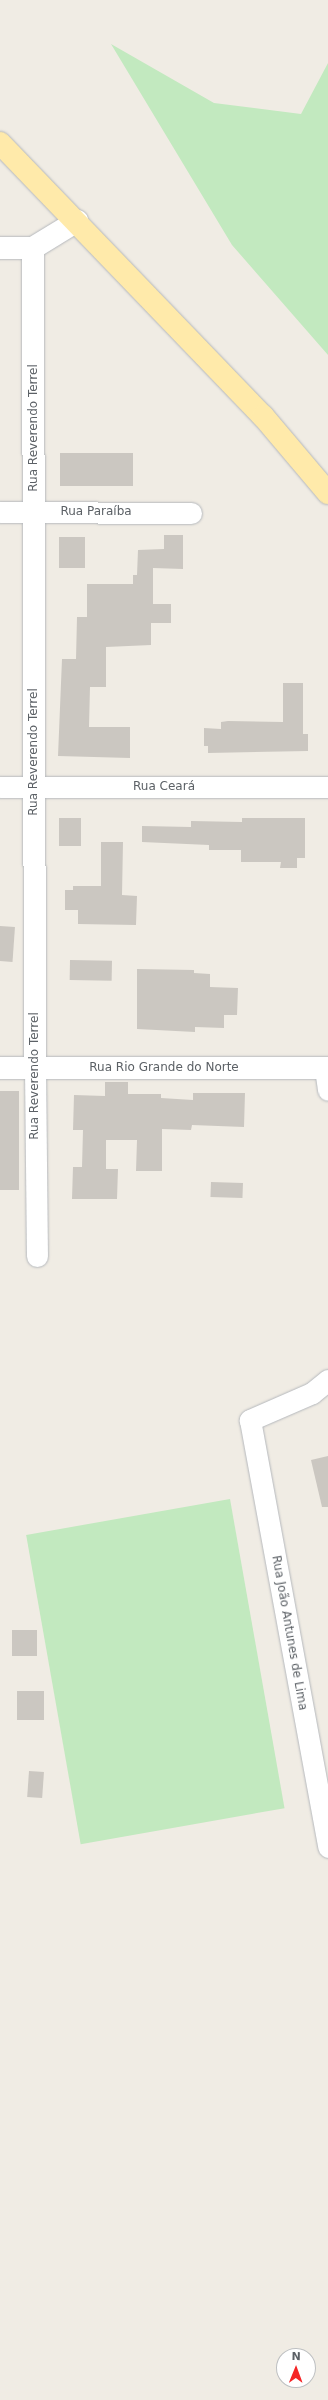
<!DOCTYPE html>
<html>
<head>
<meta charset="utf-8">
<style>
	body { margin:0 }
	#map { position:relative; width:328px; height:2400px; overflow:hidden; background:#f0ece4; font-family:"DejaVu Sans",sans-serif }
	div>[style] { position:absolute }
	.green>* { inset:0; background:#c2e9bf; transform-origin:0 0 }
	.building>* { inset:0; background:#cbc7c1; transform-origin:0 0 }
	.roads { filter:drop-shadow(0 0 1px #b5b8bc) drop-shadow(0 0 1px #b5b8bc) }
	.street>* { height:21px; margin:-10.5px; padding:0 10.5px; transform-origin:10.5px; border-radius:10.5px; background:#fff }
	.secondary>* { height:22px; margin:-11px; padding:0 11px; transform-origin:11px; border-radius:11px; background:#fff }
	.primary>* { height:22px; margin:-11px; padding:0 11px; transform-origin:11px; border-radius:11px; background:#ffeaaa }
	span { translate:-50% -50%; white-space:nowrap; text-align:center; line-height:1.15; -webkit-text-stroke:3.5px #fff; paint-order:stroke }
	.street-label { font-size:12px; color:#5c6166 }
	.north { position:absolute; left:276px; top:2348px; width:40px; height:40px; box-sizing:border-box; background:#fff; border:1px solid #bec0c2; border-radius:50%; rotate:1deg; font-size:11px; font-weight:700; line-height:16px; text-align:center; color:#5c6166 }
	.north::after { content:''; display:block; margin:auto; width:14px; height:18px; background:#f52526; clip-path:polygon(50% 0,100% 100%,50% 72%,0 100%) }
</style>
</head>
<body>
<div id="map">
	<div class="green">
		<i style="clip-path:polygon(111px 44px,214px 103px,301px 114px,328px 63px,328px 355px,232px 245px)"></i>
		<i style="left:230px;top:1499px;width:314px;height:207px;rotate:80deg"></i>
	</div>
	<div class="building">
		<i style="left:60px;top:453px;width:73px;height:33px"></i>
		<i style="clip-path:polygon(164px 535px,183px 535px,183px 569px,153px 568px,153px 604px,171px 604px,171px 623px,151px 623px,151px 645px,106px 647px,106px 687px,90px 687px,89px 727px,130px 727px,130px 758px,58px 756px,62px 659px,76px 659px,77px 617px,87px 617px,87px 584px,133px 584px,133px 575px,137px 575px,138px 550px,164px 549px)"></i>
		<i style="left:59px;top:537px;width:26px;height:31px"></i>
		<i style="clip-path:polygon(283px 683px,303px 683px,303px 734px,308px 734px,308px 751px,208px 753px,208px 746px,204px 746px,204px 728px,221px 729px,221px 722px,228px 721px,283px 722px)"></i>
		<i style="left:59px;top:818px;width:22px;height:28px"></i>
		<i style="clip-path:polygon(242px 818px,305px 818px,305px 858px,297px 858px,297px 868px,280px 868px,281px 862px,241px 862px,241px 850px,209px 850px,209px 845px,142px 842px,142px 826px,191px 827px,191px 821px,242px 822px)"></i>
		<i style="clip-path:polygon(101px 842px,123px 842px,122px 895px,137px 896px,136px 925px,78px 924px,78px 910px,65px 910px,65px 890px,73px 890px,73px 886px,101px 886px)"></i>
		<i style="left:0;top:926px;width:15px;height:35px;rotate:4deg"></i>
		<i style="left:70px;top:960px;width:42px;height:20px;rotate:1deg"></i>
		<i style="clip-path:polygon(137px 969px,194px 970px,194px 973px,210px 974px,210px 987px,238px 988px,237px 1015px,224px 1015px,224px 1028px,195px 1027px,195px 1032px,137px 1029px)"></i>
		<i style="clip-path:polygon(105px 1082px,128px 1082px,128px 1094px,161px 1094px,161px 1098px,193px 1100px,193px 1093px,245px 1093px,244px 1127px,192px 1125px,191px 1130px,162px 1129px,162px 1171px,136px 1171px,137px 1140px,106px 1140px,106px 1169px,118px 1169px,117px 1199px,72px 1199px,73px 1167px,82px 1167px,83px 1130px,73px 1130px,74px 1095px,105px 1096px)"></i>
		<i style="left:0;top:1091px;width:19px;height:99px"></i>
		<i style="left:211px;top:1182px;width:32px;height:15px;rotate:2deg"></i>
		<i style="clip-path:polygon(328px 1456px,328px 1507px,322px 1507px,311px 1460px)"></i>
		<i style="left:12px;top:1630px;width:25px;height:26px"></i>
		<i style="left:17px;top:1691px;width:27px;height:29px"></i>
		<i style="left:29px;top:1771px;width:15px;height:26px;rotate:4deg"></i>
	</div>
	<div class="roads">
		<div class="street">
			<i style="left:0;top:512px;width:191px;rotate:0.3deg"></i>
			<i style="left:0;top:787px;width:328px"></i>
			<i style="left:35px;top:1068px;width:188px;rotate:89.4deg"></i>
			<i style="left:325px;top:1068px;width:22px;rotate:82deg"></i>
			<i style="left:328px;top:1380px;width:21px;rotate:141deg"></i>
			<i style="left:312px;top:1393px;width:68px;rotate:156.5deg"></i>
			<i style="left:250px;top:1420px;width:434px;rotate:79.6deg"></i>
		</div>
		<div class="secondary">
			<i style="left:0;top:248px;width:33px"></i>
			<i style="left:33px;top:248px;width:52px;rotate:-31.5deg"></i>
			<i style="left:33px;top:248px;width:820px;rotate:89.86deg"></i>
			<i style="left:0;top:1068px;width:328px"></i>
		</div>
		<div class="primary">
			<i style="left:0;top:143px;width:379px;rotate:46.1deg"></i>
			<i style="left:263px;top:416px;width:101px;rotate:49.8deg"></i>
		</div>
	</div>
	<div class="street-label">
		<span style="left:34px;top:428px;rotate:-90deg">Rua Reverendo Terrel</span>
		<span style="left:96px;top:512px">Rua Paraíba</span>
		<span style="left:34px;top:752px;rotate:-90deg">Rua Reverendo Terrel</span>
		<span style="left:164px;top:787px">Rua Ceará</span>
		<span style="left:164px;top:1068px">Rua Rio Grande do Norte</span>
		<span style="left:35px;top:1076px;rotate:-90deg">Rua Reverendo Terrel</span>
		<span style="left:289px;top:1633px;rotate:80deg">Rua João Antunes de Lima</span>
	</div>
	<div class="north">N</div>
</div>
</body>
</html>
